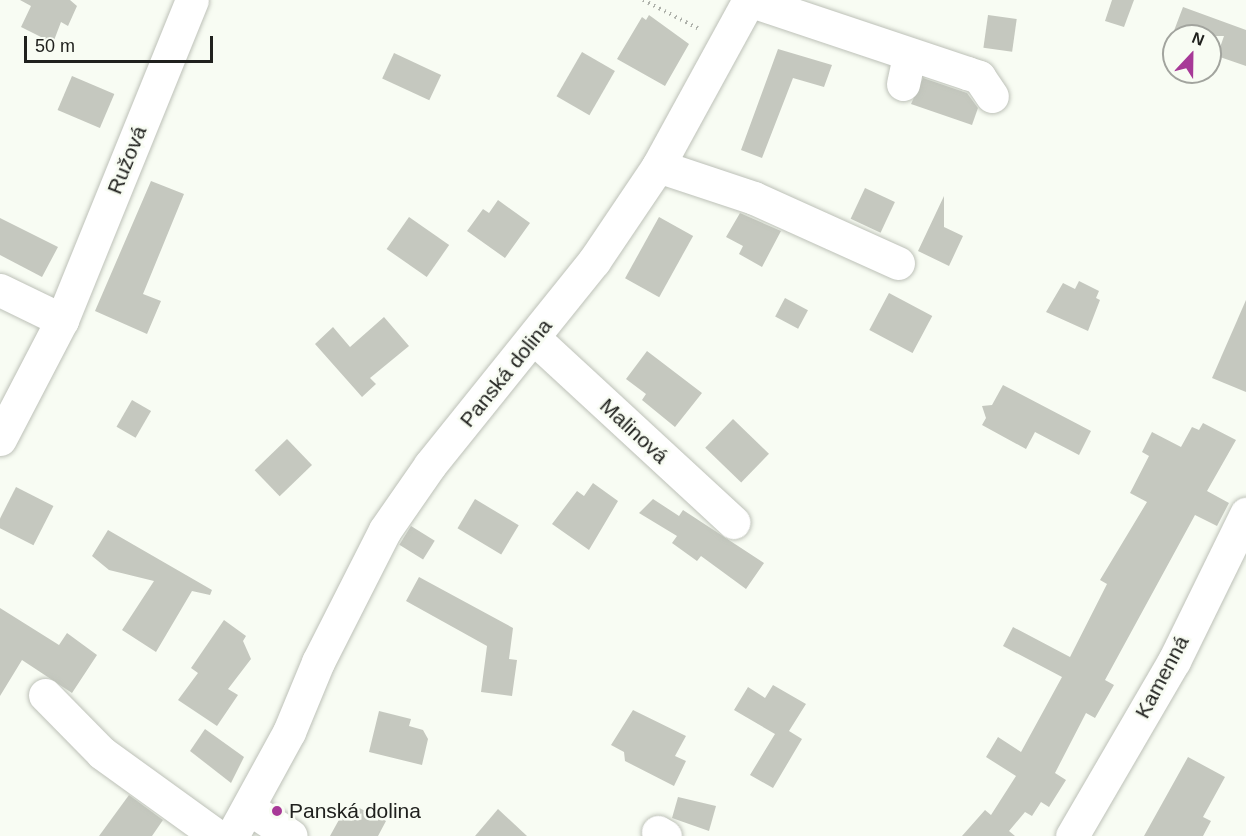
<!DOCTYPE html>
<html>
<head>
<meta charset="utf-8">
<style>
	body { margin:0 }
	#map { position:relative; width:1246px; height:836px; overflow:hidden; background:#f8fcf3; font-family:Helvetica,sans-serif }
	div>[style] { position:absolute }
	.building>* { inset:0; background:#c5c8bf; transform-origin:0 0 }
	.path>* { height:4px; margin-top:-2px; transform-origin:0; background:repeating-linear-gradient(90deg,#aeb1aa 0 1.5px,transparent 0 6px) }
	.roads { filter:drop-shadow(0 0 2px #bdc1b8) drop-shadow(0 0 2px #bdc1b8) }
	.minor>* { height:33px; margin:-16.5px; padding:0 16.5px; transform-origin:16.5px; border-radius:16.5px; background:#fff }
	.dots>* { width:16px; height:16px; translate:-50% -50%; box-sizing:border-box; border:3px solid #f8fcf3; border-radius:50% }
	span { translate:-50% -50%; white-space:nowrap; text-align:center; line-height:1.15; -webkit-text-stroke:5px #f8fcf3; paint-order:stroke }
	.street-label { font-size:21px; color:#20211e }
	.poi-label { font-size:21px; color:#20211e }
	.left { translate:0 -50%; text-align:left }
	.north { position:absolute; left:1162px; top:24px; width:60px; height:60px; box-sizing:border-box; background:#f8fcf3; border:2px solid #a2a49e; border-radius:50%; rotate:22deg; font-size:16px; font-weight:700; line-height:24px; text-align:center; color:#20211e }
	.north::after { content:''; display:block; margin:auto; width:21px; height:27px; background:#a73997; clip-path:polygon(50% 0,100% 100%,50% 72%,0 100%) }
	.scale { position:absolute; left:24px; top:36px; width:189px; height:27px; box-sizing:border-box; border:3px solid #20211e; border-top:0; padding-left:8px; font-size:18px; line-height:21px; white-space:nowrap; color:#20211e; -webkit-text-stroke:4px #f8fcf3; paint-order:stroke }
</style>
</head>
<body>
<div id="map">
	<div class="building">
		<i style="clip-path:polygon(20px 0,70px 0,77px 6px,68px 26px,61px 22px,53px 43px,21px 27px,31px 6px)"></i>
		<i style="clip-path:polygon(1112px 0,1134px 0,1124px 27px,1105px 21px)"></i>
		<i style="clip-path:polygon(1183px 7px,1246px 30px,1246px 66px,1217px 56px,1224px 36px,1172px 36px)"></i>
		<i style="clip-path:polygon(649px 15px,689px 44px,665px 86px,617px 59px,642px 17px,646px 20px)"></i>
		<i style="left:988px;top:15px;width:29px;height:33px;rotate:8deg"></i>
		<i style="clip-path:polygon(778px 49px,832px 65px,824px 87px,793px 78px,762px 158px,741px 150px)"></i>
		<i style="left:582px;top:52px;width:38px;height:51px;rotate:30deg"></i>
		<i style="left:394px;top:53px;width:52px;height:28px;rotate:25deg"></i>
		<i style="left:72px;top:76px;width:46px;height:37px;rotate:23deg"></i>
		<i style="clip-path:polygon(923px 78px,967px 93px,978px 108px,972px 125px,911px 104px)"></i>
		<i style="clip-path:polygon(151px 181px,184px 194px,143px 294px,161px 301px,147px 334px,95px 311px)"></i>
		<i style="left:865px;top:188px;width:33px;height:34px;rotate:25deg"></i>
		<i style="clip-path:polygon(944px 196px,944px 227px,963px 236px,949px 266px,918px 251px)"></i>
		<i style="clip-path:polygon(498px 200px,530px 223px,505px 258px,467px 231px,483px 209px,489px 213px)"></i>
		<i style="clip-path:polygon(740px 213px,781px 231px,762px 267px,739px 254px,743px 246px,726px 237px)"></i>
		<i style="left:409px;top:217px;width:49px;height:39px;rotate:35deg"></i>
		<i style="left:659px;top:217px;width:39px;height:70px;rotate:29deg"></i>
		<i style="clip-path:polygon(0 218px,58px 247px,42px 277px,0 255px)"></i>
		<i style="clip-path:polygon(1079px 281px,1099px 291px,1096px 298px,1100px 300px,1088px 331px,1046px 312px,1063px 283px,1075px 289px)"></i>
		<i style="left:889px;top:293px;width:49px;height:42px;rotate:28deg"></i>
		<i style="left:785px;top:298px;width:26px;height:21px;rotate:28deg"></i>
		<i style="clip-path:polygon(1246px 300px,1246px 392px,1212px 378px)"></i>
		<i style="clip-path:polygon(384px 317px,409px 346px,370px 378px,376px 384px,362px 397px,315px 344px,333px 327px,350px 347px)"></i>
		<i style="clip-path:polygon(647px 351px,702px 393px,675px 427px,642px 400px,646px 394px,626px 379px)"></i>
		<i style="clip-path:polygon(1003px 385px,1091px 431px,1079px 455px,1035px 432px,1026px 449px,982px 425px,986px 418px,982px 406px,992px 405px)"></i>
		<i style="left:132px;top:400px;width:22px;height:31px;rotate:30deg"></i>
		<i style="left:733px;top:419px;width:50px;height:40px;rotate:44deg"></i>
		<i style="clip-path:polygon(1203px 423px,1236px 440px,1207px 491px,1229px 503px,1217px 526px,1195px 515px,1105px 680px,1114px 685px,1095px 718px,1086px 713px,1055px 773px,1066px 780px,1049px 807px,1041px 802px,1032px 816px,1025px 812px,1009px 831px,1015px 836px,962px 836px,985px 810px,991px 815px,1016px 776px,986px 757px,998px 737px,1021px 752px,1062px 677px,1003px 646px,1013px 627px,1070px 657px,1107px 584px,1100px 580px,1147px 502px,1130px 493px,1149px 456px,1142px 452px,1152px 432px,1181px 447px,1192px 427px,1199px 430px)"></i>
		<i style="left:287px;top:439px;width:36px;height:45px;rotate:46deg"></i>
		<i style="clip-path:polygon(593px 483px,618px 501px,589px 550px,552px 524px,577px 491px,584px 496px)"></i>
		<i style="left:16px;top:487px;width:42px;height:44px;rotate:27deg"></i>
		<i style="left:475px;top:499px;width:51px;height:34px;rotate:31deg"></i>
		<i style="clip-path:polygon(653px 499px,679px 516px,683px 510px,764px 563px,746px 589px,701px 556px,697px 561px,672px 543px,677px 536px,639px 513px)"></i>
		<i style="left:411px;top:526px;width:28px;height:22px;rotate:32deg"></i>
		<i style="clip-path:polygon(108px 530px,212px 590px,210px 595px,192px 591px,156px 652px,122px 630px,154px 581px,109px 570px,92px 556px)"></i>
		<i style="clip-path:polygon(419px 577px,513px 628px,509px 659px,517px 660px,512px 696px,481px 692px,487px 646px,406px 601px)"></i>
		<i style="clip-path:polygon(0 608px,59px 645px,67px 633px,97px 655px,72px 693px,22px 660px,0 696px)"></i>
		<i style="clip-path:polygon(224px 620px,246px 636px,243px 641px,251px 659px,228px 689px,238px 695px,217px 726px,178px 700px,198px 673px,191px 668px)"></i>
		<i style="clip-path:polygon(773px 685px,806px 704px,789px 731px,802px 739px,773px 788px,750px 775px,775px 734px,734px 710px,748px 687px,765px 698px)"></i>
		<i style="clip-path:polygon(633px 710px,686px 736px,675px 756px,686px 761px,674px 786px,625px 761px,624px 752px,611px 745px)"></i>
		<i style="clip-path:polygon(379px 711px,411px 719px,409px 726px,423px 730px,428px 739px,422px 765px,369px 752px)"></i>
		<i style="clip-path:polygon(205px 729px,244px 757px,231px 783px,190px 751px)"></i>
		<i style="clip-path:polygon(1188px 757px,1225px 777px,1203px 817px,1211px 821px,1203px 836px,1144px 836px)"></i>
		<i style="clip-path:polygon(129px 795px,163px 820px,152px 836px,99px 836px)"></i>
		<i style="clip-path:polygon(678px 797px,716px 806px,709px 831px,672px 818px)"></i>
		<i style="clip-path:polygon(353px 805px,386px 821px,378px 836px,330px 836px,346px 807px,351px 810px)"></i>
		<i style="clip-path:polygon(498px 809px,527px 836px,475px 836px)"></i>
	</div>
	<div class="path">
		<i style="left:643px;top:0;width:65px;rotate:27.3deg"></i>
	</div>
	<div class="roads">
		<div class="minor">
			<i style="left:749px;top:0;width:230px;rotate:18.5deg"></i>
			<i style="left:967px;top:73px;width:13px;rotate:18deg"></i>
			<i style="left:979px;top:77px;width:23px;rotate:56deg"></i>
			<i style="left:903px;top:84px;width:29px;rotate:-78deg"></i>
			<i style="left:658px;top:166px;width:101px;rotate:18.4deg"></i>
			<i style="left:754px;top:198px;width:158px;rotate:24.3deg"></i>
			<i style="left:0;top:290px;width:69px;rotate:25.8deg"></i>
			<i style="left:535px;top:339px;width:270px;rotate:42.7deg"></i>
			<i style="left:0;top:439px;width:134px;rotate:-62.5deg"></i>
			<i style="left:62px;top:320px;width:345px;rotate:-67.9deg"></i>
			<i style="left:45px;top:695px;width:81px;rotate:45.5deg"></i>
			<i style="left:102px;top:753px;width:142px;rotate:35.8deg"></i>
			<i style="left:249px;top:808px;width:50px;rotate:33.7deg"></i>
			<i style="left:658px;top:832px;width:8px;rotate:30deg"></i>
			<i style="left:232px;top:836px;width:119px;rotate:-61.3deg"></i>
			<i style="left:289px;top:732px;width:76px;rotate:-67.5deg"></i>
			<i style="left:318px;top:662px;width:148px;rotate:-63.1deg"></i>
			<i style="left:385px;top:530px;width:79px;rotate:-55.3deg"></i>
			<i style="left:430px;top:465px;width:262px;rotate:-51.2deg"></i>
			<i style="left:594px;top:261px;width:115px;rotate:-56deg"></i>
			<i style="left:658px;top:166px;width:189px;rotate:-61.3deg"></i>
			<i style="left:1072px;top:836px;width:203px;rotate:-59.8deg"></i>
			<i style="left:1174px;top:661px;width:164px;rotate:-63.9deg"></i>
		</div>
	</div>
	<div class="dots">
		<i style="left:277px;top:811px;background:#a73997"></i>
	</div>
	<div class="street-label">
		<span style="left:127px;top:160px;rotate:-68deg">Ružová</span>
		<span style="left:506px;top:373px;rotate:-51deg">Panská dolina</span>
		<span style="left:634px;top:431px;rotate:43deg">Malinová</span>
		<span style="left:1162px;top:677px;rotate:-62deg">Kamenná</span>
	</div>
	<div class="poi-label">
		<span class="left" style="left:289px;top:811px">Panská dolina</span>
	</div>
	<div class="north">N</div>
	<div class="scale">50 m</div>
</div>
</body>
</html>
